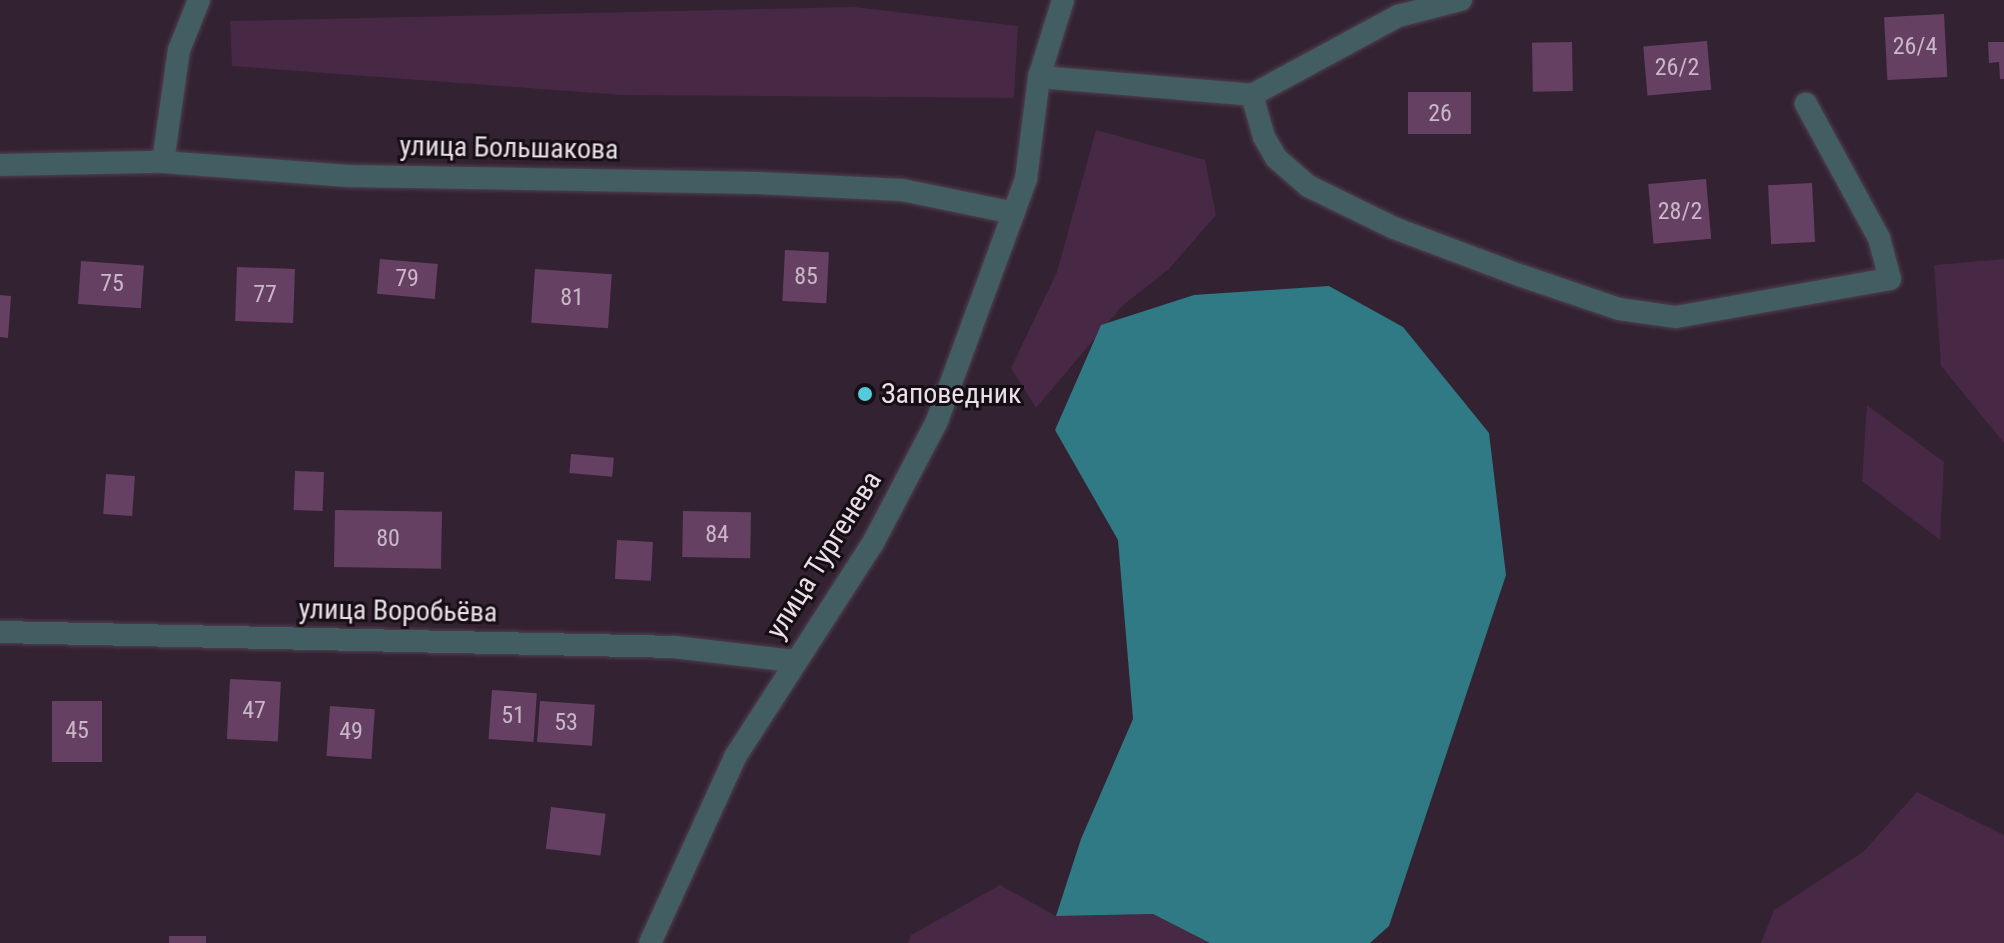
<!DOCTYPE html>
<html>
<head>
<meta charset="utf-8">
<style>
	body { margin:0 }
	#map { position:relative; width:2004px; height:943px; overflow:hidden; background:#332232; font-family:"Roboto Condensed",sans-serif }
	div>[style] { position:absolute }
	.green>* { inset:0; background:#472845 }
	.water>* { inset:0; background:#2f7a84 }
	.building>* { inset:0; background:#654063; transform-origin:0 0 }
	.roads { filter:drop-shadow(0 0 2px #50404f) drop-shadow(0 0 2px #50404f) }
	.minor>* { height:22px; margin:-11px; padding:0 11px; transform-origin:11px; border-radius:11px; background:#425e62 }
	.tertiary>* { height:22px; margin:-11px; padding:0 11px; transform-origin:11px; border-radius:11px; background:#425e62 }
	.dots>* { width:22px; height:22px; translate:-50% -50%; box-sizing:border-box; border:4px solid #160e15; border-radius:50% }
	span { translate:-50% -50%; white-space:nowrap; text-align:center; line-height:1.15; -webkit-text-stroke:6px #160e15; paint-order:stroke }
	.number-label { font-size:24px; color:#c9b7c8 }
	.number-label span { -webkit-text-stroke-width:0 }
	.street-label { font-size:28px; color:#eadfe9 }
	.poi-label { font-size:28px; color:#eadfe9 }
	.left { translate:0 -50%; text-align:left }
</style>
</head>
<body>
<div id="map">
	<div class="green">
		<i style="clip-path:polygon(854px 7px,1018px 26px,1014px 98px,622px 95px,232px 66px,230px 21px)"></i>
		<i style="clip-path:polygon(1096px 130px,1205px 160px,1216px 215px,1169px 269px,1122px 306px,1036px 408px,1011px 368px,1057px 272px)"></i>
		<i style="clip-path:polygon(2004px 259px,2004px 443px,1941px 366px,1934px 265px)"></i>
		<i style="clip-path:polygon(1867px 405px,1944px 462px,1940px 540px,1862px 481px)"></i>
		<i style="clip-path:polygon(1917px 792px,2004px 835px,2004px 943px,1761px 943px,1774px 910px,1863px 852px)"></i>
		<i style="clip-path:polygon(1000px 885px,1056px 916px,1153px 914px,1210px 943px,908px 943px,911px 935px)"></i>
	</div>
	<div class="water">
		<i style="clip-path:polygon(1329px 286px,1403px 327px,1489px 433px,1506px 575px,1389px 926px,1370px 943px,1210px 943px,1153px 914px,1056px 916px,1081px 839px,1133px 719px,1118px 540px,1055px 430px,1101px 325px,1194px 295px)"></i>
	</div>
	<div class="building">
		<i style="left:1944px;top:14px;width:63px;height:60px;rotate:87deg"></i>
		<i style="left:1707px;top:41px;width:49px;height:64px;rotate:85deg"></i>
		<i style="left:1572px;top:42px;width:49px;height:40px;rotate:89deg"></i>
		<i style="clip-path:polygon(1988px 42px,2004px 42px,2004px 79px,2000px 79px,1999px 62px,1989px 63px)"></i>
		<i style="left:1471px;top:92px;width:42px;height:63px;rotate:90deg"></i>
		<i style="left:1706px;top:179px;width:60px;height:58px;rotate:85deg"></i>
		<i style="left:1812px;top:183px;width:59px;height:44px;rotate:87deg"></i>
		<i style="left:785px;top:250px;width:44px;height:51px;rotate:3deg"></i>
		<i style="left:380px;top:259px;width:58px;height:35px;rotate:5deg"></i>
		<i style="left:81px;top:261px;width:63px;height:43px;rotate:4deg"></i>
		<i style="left:237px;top:267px;width:58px;height:54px;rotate:2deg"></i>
		<i style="left:535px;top:269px;width:77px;height:54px;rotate:4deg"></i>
		<i style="clip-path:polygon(0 295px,11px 296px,8px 338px,0 337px)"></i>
		<i style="left:571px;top:454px;width:43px;height:19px;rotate:5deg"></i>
		<i style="left:295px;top:471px;width:29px;height:39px;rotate:2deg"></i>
		<i style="left:106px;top:474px;width:29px;height:40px;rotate:4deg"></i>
		<i style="left:335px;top:510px;width:107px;height:57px;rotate:1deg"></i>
		<i style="left:683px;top:511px;width:68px;height:46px;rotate:1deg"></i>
		<i style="left:617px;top:540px;width:36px;height:39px;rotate:3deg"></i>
		<i style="left:230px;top:679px;width:51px;height:60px;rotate:3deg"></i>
		<i style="left:492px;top:690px;width:45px;height:49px;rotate:4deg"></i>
		<i style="left:52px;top:701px;width:50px;height:61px"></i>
		<i style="left:540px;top:701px;width:55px;height:41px;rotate:4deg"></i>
		<i style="left:330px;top:706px;width:45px;height:50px;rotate:4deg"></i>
		<i style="left:551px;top:807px;width:55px;height:42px;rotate:7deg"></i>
		<i style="left:169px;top:936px;width:37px;height:7px"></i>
	</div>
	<div class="roads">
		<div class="minor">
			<i style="left:1039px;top:77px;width:214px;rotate:4.8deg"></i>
			<i style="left:1252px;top:95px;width:166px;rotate:-28.4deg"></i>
			<i style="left:1398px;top:16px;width:65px;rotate:-14.3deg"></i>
			<i style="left:1252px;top:95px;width:44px;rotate:74.1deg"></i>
			<i style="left:1264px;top:137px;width:24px;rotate:60deg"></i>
			<i style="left:1276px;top:158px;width:43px;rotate:41.2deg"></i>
			<i style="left:1308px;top:186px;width:96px;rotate:26deg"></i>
			<i style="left:1394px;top:228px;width:137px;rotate:20.6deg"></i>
			<i style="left:1522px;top:276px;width:102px;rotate:18.8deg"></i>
			<i style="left:1619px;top:309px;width:58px;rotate:8deg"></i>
			<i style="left:1676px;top:317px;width:217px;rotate:-10.1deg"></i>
			<i style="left:1890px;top:279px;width:42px;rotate:-105deg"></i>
			<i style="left:1879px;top:238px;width:153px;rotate:-118.6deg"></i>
			<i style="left:163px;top:162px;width:113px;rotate:-81.9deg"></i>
			<i style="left:179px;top:50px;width:54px;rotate:-68.2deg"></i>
			<i style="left:0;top:165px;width:163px;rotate:-1.1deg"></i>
			<i style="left:163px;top:162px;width:189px;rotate:4.3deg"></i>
			<i style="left:351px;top:176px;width:408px;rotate:1deg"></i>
			<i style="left:759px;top:183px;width:143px;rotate:2.8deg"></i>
			<i style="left:902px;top:190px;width:114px;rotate:11.6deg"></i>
			<i style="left:0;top:632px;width:674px;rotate:1.27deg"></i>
			<i style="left:674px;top:647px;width:120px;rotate:6.7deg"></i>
		</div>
		<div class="tertiary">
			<i style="left:650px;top:943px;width:205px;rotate:-65.4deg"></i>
			<i style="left:735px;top:757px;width:255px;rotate:-57.2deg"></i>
			<i style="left:873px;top:543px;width:138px;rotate:-62.3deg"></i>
			<i style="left:937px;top:421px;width:258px;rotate:-69.8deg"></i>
			<i style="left:1026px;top:179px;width:103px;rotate:-82.7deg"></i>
			<i style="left:1039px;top:77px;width:81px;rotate:-72.7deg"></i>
		</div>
	</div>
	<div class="dots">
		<i style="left:865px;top:394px;background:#53cbdb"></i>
	</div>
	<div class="number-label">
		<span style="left:1915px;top:47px">26/4</span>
		<span style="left:1677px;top:68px">26/2</span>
		<span style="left:1440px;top:114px">26</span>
		<span style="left:1680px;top:212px">28/2</span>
		<span style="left:806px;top:277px">85</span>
		<span style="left:407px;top:279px">79</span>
		<span style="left:112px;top:284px">75</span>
		<span style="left:265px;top:295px">77</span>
		<span style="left:572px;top:298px">81</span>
		<span style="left:717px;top:535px">84</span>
		<span style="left:388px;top:539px">80</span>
		<span style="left:254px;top:711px">47</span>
		<span style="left:513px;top:716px">51</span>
		<span style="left:566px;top:723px">53</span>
		<span style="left:77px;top:731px">45</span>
		<span style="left:351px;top:732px">49</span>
	</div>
	<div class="street-label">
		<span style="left:509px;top:148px;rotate:1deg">улица Большакова</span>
		<span style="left:824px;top:555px;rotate:-58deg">улица Тургенева</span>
		<span style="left:398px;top:611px;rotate:1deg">улица Воробьёва</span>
	</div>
	<div class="poi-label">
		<span class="left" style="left:881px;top:394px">Заповедник</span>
	</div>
</div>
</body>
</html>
